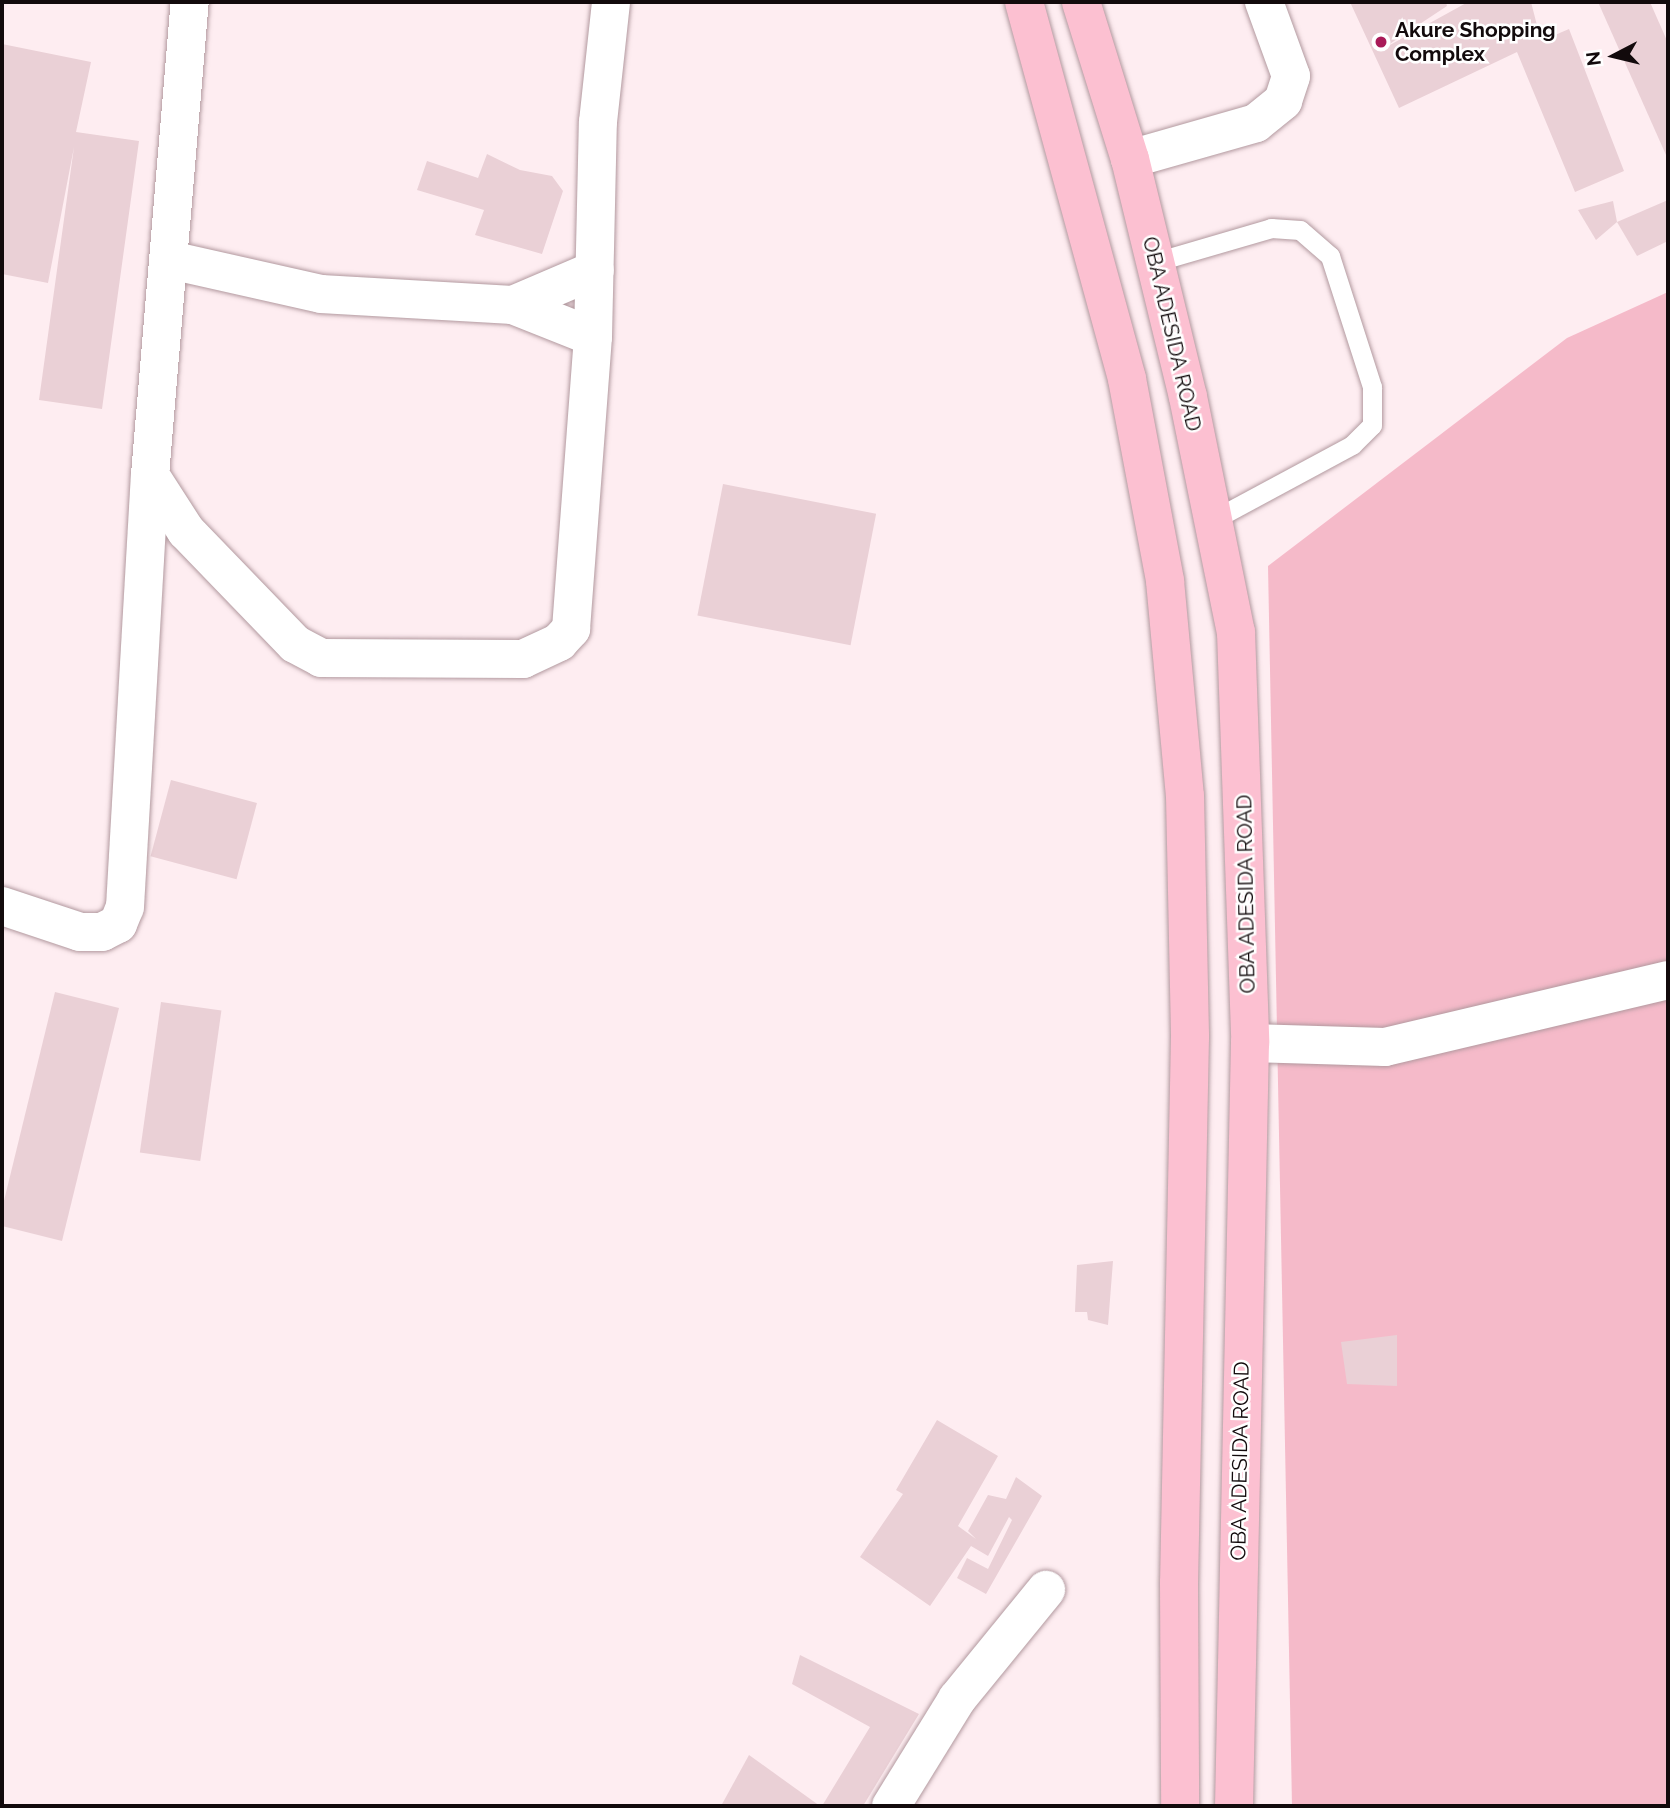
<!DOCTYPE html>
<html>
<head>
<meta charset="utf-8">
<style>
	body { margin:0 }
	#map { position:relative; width:1670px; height:1808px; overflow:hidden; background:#feedf1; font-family:Raleway,sans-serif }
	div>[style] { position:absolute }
	.green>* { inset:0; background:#f5bac9 }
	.building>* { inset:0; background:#ead0d6; transform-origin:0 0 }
	.roads { filter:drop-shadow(0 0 2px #b2999f) drop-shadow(0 0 2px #b2999f) }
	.lane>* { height:19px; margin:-9.5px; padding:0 9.5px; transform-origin:9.5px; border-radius:9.5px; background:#fff }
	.street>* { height:38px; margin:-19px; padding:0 19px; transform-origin:19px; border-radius:19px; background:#fff }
	.primary>* { height:38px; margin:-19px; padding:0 19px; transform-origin:19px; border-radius:19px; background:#fcc0d1 }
	.dots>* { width:19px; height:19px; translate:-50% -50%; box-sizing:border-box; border:4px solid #fff; border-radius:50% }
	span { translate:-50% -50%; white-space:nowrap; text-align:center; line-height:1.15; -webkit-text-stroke:5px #fff; paint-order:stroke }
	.poi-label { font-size:21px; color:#120a0c; font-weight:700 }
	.left { translate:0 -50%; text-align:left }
	.street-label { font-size:21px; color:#120a0c }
	.frame { position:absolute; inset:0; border:4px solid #120a0c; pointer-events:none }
	.north { position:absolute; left:1579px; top:21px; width:70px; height:70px; -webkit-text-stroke:5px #fff; paint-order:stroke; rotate:263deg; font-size:19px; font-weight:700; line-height:28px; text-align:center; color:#120a0c }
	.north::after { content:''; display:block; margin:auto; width:24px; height:32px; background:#120a0c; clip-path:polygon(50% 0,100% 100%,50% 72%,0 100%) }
</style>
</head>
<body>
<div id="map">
	<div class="green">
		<i style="clip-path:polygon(1668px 292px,1668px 1806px,1292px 1806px,1268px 566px,1567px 338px)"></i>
	</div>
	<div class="building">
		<i style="clip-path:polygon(1350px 2px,1446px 2px,1447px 6px,1379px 51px,1468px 2px,1531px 2px,1541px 41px,1569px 29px,1624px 171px,1575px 192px,1517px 52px,1399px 108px)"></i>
		<i style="clip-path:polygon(1598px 2px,1650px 2px,1668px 43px,1666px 155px)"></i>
		<i style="clip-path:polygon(2px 44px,91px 62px,76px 132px,139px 141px,102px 409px,39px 400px,74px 147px,48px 283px,2px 274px)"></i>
		<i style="clip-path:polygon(487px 154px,520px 170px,552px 176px,563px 191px,542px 254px,475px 235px,484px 210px,417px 190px,427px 161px,478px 178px)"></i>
		<i style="clip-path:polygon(1668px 200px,1668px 241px,1637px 256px,1617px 222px)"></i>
		<i style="clip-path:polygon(1613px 201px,1617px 222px,1596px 240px,1578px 210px)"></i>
		<i style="left:723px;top:484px;width:156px;height:134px;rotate:11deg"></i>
		<i style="left:171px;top:780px;width:89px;height:79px;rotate:15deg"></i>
		<i style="clip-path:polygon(55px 992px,119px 1008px,62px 1241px,2px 1226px,2px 1209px)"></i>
		<i style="left:161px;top:1002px;width:61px;height:152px;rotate:8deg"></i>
		<i style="clip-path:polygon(1113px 1261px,1108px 1325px,1088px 1320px,1087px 1312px,1075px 1312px,1077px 1265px)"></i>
		<i style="clip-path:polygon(1397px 1335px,1397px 1386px,1347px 1384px,1341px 1342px)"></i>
		<i style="clip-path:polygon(937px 1420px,998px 1456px,958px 1526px,976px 1539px,968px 1531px,988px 1495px,1006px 1499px,1016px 1477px,1042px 1496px,986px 1594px,957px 1578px,967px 1558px,988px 1569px,1012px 1520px,1009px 1517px,988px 1556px,971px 1546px,930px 1606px,860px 1557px,903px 1494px,896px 1490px)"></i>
		<i style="clip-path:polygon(800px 1655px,919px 1714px,863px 1806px,822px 1806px,870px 1727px,792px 1684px)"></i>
		<i style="clip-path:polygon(749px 1755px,820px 1806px,721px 1806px)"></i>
	</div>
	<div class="roads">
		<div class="lane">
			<i style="left:1155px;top:262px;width:121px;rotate:-16.3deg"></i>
			<i style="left:1271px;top:228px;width:29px;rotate:4deg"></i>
			<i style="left:1300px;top:230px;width:40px;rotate:41deg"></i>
			<i style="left:1330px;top:256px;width:138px;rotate:72.2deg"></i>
			<i style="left:1372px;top:387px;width:38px;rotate:90deg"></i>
			<i style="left:1372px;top:425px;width:28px;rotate:135deg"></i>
			<i style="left:1352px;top:445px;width:158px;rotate:151.7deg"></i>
		</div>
		<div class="street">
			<i style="left:1130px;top:159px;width:131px;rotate:-15.9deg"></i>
			<i style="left:1256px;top:123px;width:35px;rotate:-39deg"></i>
			<i style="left:1283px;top:101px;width:26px;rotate:-72deg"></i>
			<i style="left:1291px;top:76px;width:79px;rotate:-110deg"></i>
			<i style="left:170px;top:260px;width:155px;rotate:12.7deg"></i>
			<i style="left:321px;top:294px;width:192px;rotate:3.3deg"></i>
			<i style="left:513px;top:305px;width:86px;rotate:21.8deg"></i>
			<i style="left:513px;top:305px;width:89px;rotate:-23.1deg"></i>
			<i style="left:150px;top:475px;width:67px;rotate:57.3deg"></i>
			<i style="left:186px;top:531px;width:157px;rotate:46deg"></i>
			<i style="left:295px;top:644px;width:30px;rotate:28deg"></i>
			<i style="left:321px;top:658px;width:202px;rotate:0.3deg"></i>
			<i style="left:523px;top:659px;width:40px;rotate:-25deg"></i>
			<i style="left:559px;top:642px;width:18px;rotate:-47deg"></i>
			<i style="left:571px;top:629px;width:293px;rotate:-85.7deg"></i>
			<i style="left:593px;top:337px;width:215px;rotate:-88.7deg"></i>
			<i style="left:598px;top:122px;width:121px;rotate:-83.8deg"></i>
			<i style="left:2px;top:906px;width:82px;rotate:18.4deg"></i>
			<i style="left:80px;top:932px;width:22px"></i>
			<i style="left:102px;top:932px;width:18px;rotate:-27deg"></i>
			<i style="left:118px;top:924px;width:18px;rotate:-68deg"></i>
			<i style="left:125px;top:907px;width:433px;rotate:-86.7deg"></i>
			<i style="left:150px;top:475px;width:475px;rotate:-85.2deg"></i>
			<i style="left:1250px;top:1043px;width:135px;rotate:1.7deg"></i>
			<i style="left:1385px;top:1047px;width:291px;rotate:-13.3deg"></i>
			<i style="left:891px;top:1806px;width:126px;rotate:-58.3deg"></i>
			<i style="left:957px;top:1699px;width:141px;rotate:-50.8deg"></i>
		</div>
		<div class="primary">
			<i style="left:1024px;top:2px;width:391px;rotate:74.7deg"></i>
			<i style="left:1127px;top:379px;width:206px;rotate:79.3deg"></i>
			<i style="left:1165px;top:581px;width:216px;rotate:84.7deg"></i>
			<i style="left:1185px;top:796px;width:241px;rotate:88.8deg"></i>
			<i style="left:1190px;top:1037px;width:546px;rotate:91.15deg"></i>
			<i style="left:1179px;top:1583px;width:223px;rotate:89.7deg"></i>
			<i style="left:1081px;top:2px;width:164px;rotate:72.7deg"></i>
			<i style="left:1130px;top:159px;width:245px;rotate:76.3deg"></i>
			<i style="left:1188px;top:397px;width:240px;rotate:78.5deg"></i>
			<i style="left:1236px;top:632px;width:411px;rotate:88deg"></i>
			<i style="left:1250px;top:1043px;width:763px;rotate:91.2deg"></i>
		</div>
	</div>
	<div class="dots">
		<i style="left:1381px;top:42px;background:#a91a58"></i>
	</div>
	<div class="poi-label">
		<span class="left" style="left:1395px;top:42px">Akure Shopping<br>Complex</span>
	</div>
	<div class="street-label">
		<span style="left:1172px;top:334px;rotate:77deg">OBA ADESIDA ROAD</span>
		<span style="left:1246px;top:894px;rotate:-91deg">OBA ADESIDA ROAD</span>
		<span style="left:1240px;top:1461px;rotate:-89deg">OBA ADESIDA ROAD</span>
	</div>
	<div class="frame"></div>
	<div class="north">N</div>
</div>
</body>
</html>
